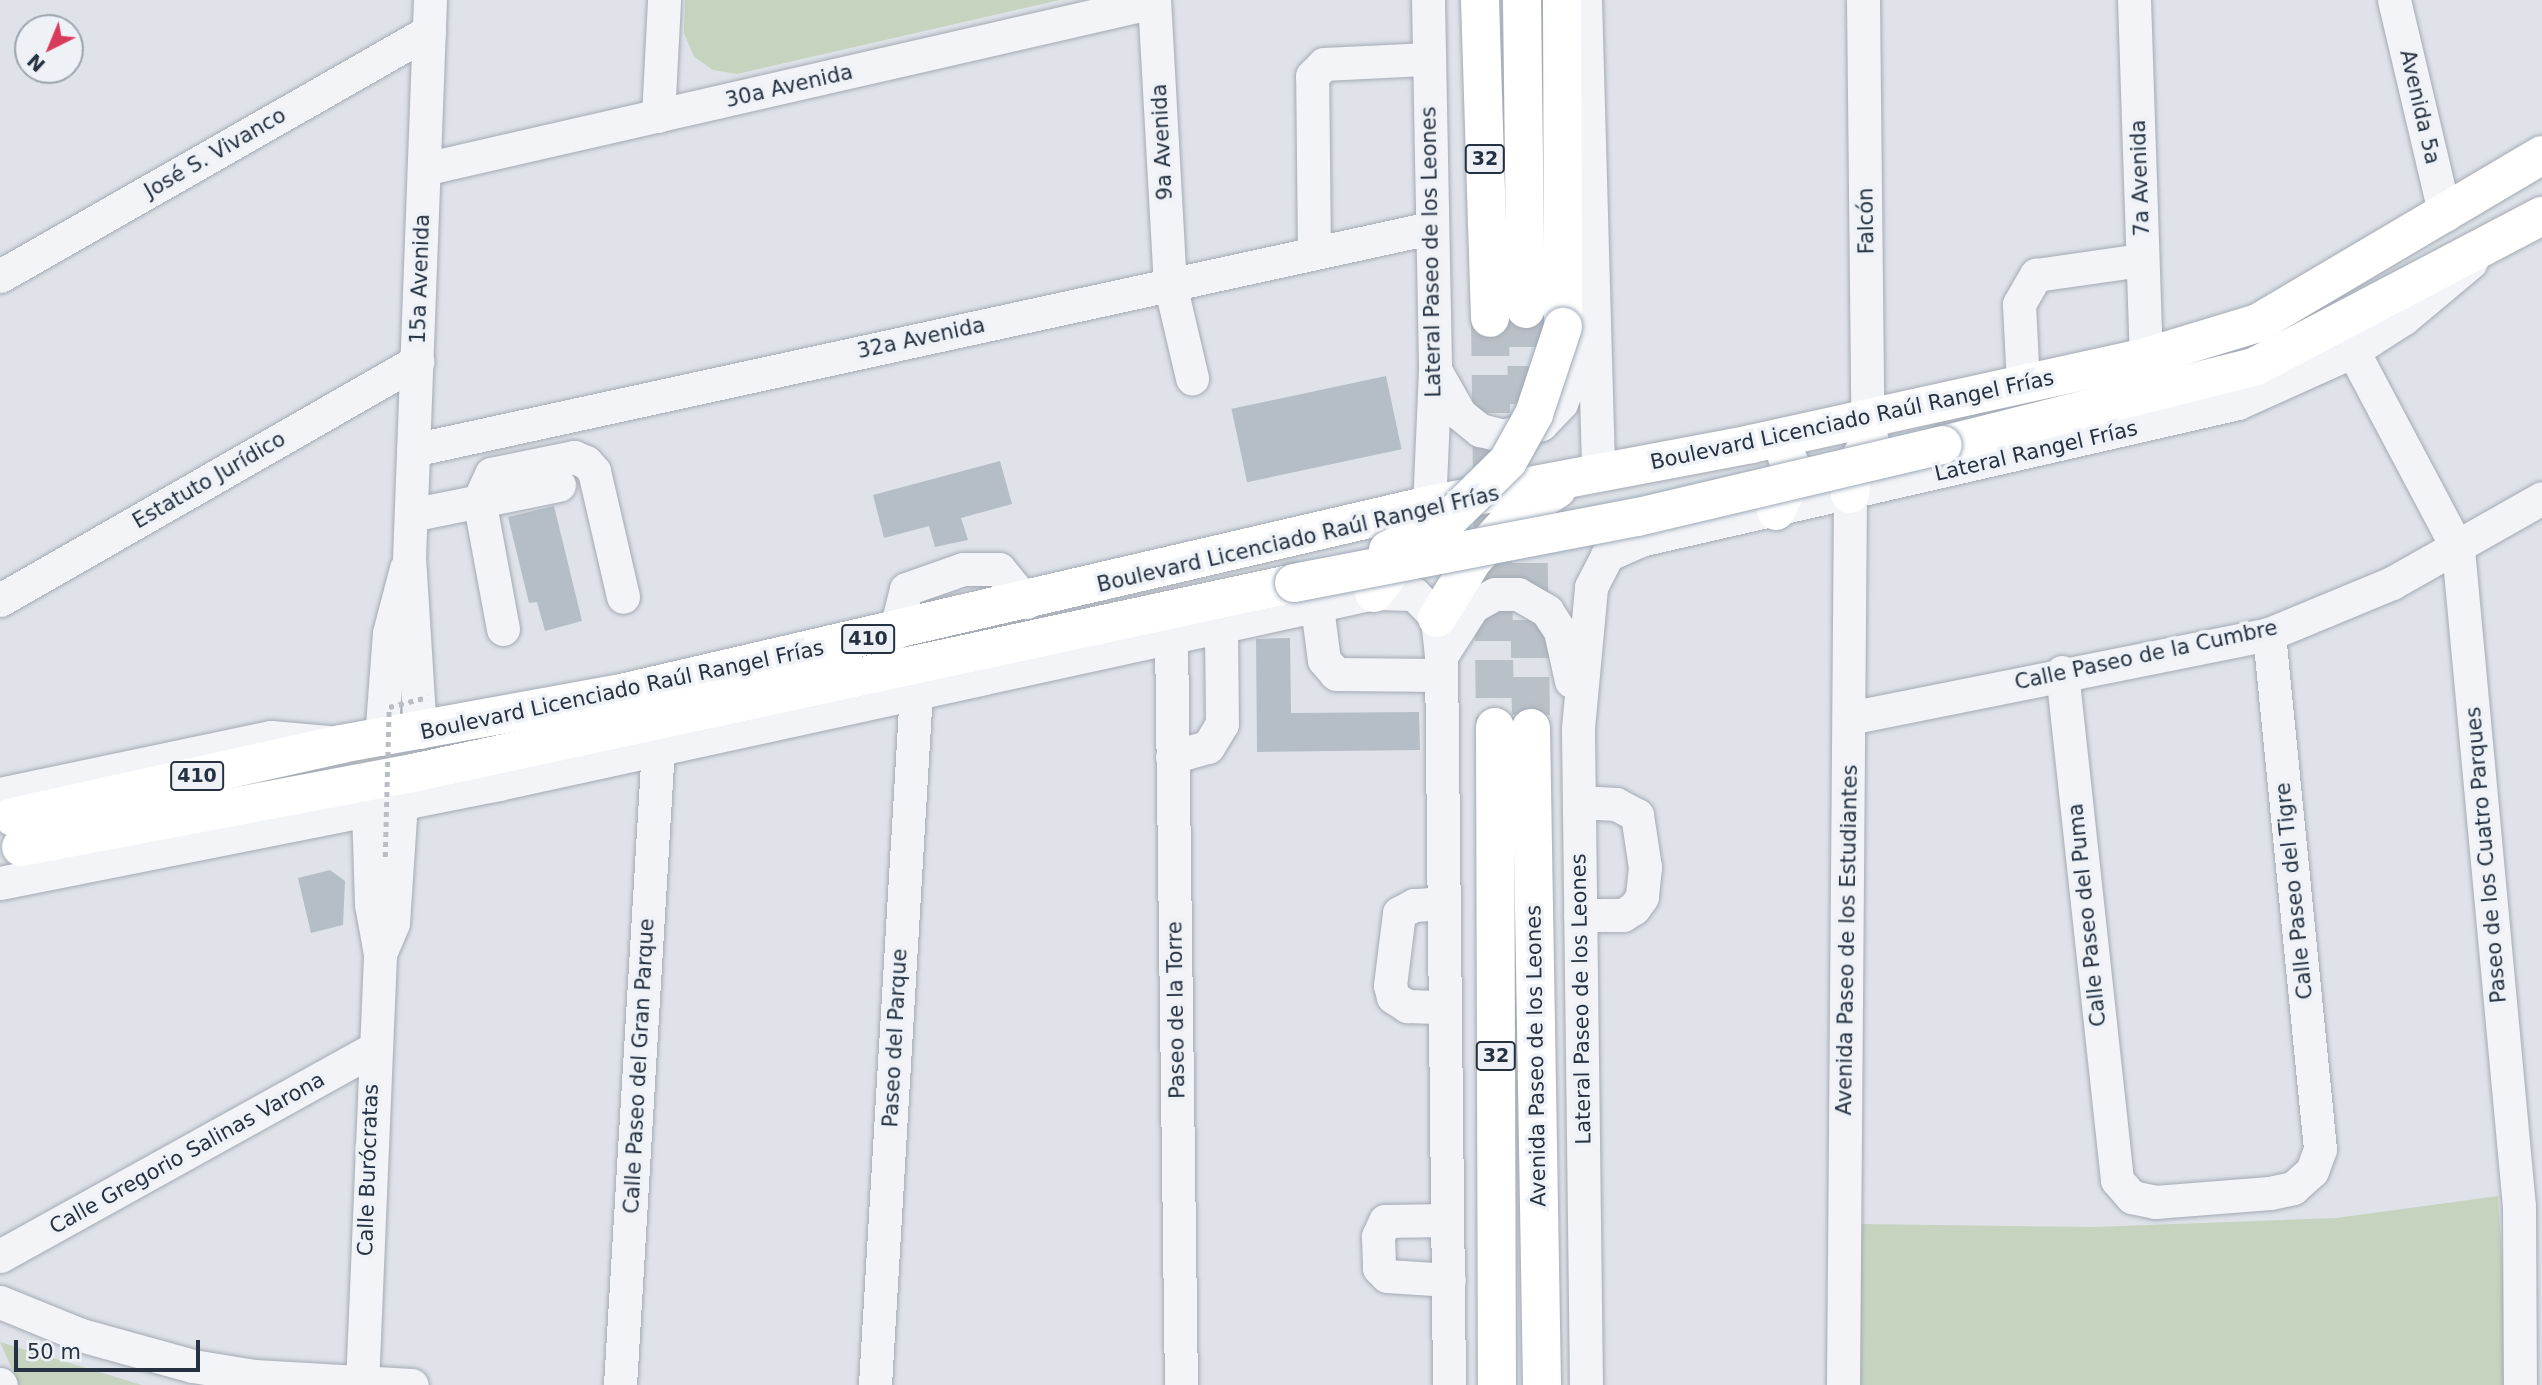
<!DOCTYPE html>
<html>
<head>
<meta charset="utf-8">
<style>
	body { margin:0 }
	#map { position:relative; width:2542px; height:1385px; overflow:hidden; background:#dfe3e9; font-family:"DejaVu Sans",sans-serif }
	div>[style] { position:absolute }
	.green>* { inset:0; background:#c6d4bf }
	.building>* { inset:0; background:#b5bdc6; transform-origin:0 0 }
	.major-tunnel>* { height:38px; margin-top:-19px; transform-origin:0; background:repeating-linear-gradient(90deg,#bac0c7 0 38px,transparent 0 57px) }
	.roads { filter:drop-shadow(0 0 2px #a4aab3) drop-shadow(0 0 2px #a4aab3) }
	.minor>* { height:33px; margin:-16.5px; padding:0 16.5px; transform-origin:16.5px; border-radius:16.5px; background:#f2f4f7 }
	.major>* { height:38px; margin:-19px; padding:0 19px; transform-origin:19px; border-radius:19px; background:#fff }
	.path-bridge>* { height:4.5px; margin-top:-2.25px; transform-origin:0; background:repeating-linear-gradient(90deg,#b9bec4 0 5px,transparent 0 10px) }
	.bridges { filter:drop-shadow(0 0 2px #9da8b6) drop-shadow(0 0 2px #9da8b6) }
	.major-bridge>* { height:38px; margin:-19px; padding:0 19px; transform-origin:19px; border-radius:19px; background:#fff }
	span { translate:-50% -50%; white-space:nowrap; text-align:center; line-height:1.15; -webkit-text-stroke:7px #eef2f7; paint-order:stroke }
	.shield-label span { padding:2px 5px; background:#eef2f7; border:2px solid; border-radius:5px; -webkit-text-stroke-width:0 }
	.shield-label { font-size:19px; color:#263241; font-weight:700 }
	.street-label { font-size:21px; color:#263241 }
	.north { position:absolute; left:14px; top:14px; width:70px; height:70px; box-sizing:border-box; background:#eef2f7; border:2px solid #9ea5ae; border-radius:50%; rotate:223deg; font-size:19px; font-weight:700; line-height:28px; text-align:center; color:#263241 }
	.north::after { content:''; display:block; margin:auto; width:24px; height:32px; background:#d83a5b; clip-path:polygon(50% 0,100% 100%,50% 72%,0 100%) }
	.scale { position:absolute; left:14px; top:1340px; width:186px; height:32px; box-sizing:border-box; border:4px solid #263241; border-top:0; padding-left:9px; font-size:21px; line-height:24px; white-space:nowrap; color:#263241; -webkit-text-stroke:5px #eef2f7; paint-order:stroke }
</style>
</head>
<body>
<div id="map">
	<div class="green">
		<i style="clip-path:polygon(685px 0,1060px 0,737px 74px,713px 70px,694px 57px,684px 33px)"></i>
		<i style="clip-path:polygon(2498px 1196px,2510px 1385px,1857px 1385px,1861px 1224px,2095px 1227px,2336px 1218px)"></i>
		<i style="clip-path:polygon(0 1342px,142px 1385px,19px 1385px)"></i>
	</div>
	<div class="building">
		<i style="left:1386px;top:376px;width:75px;height:158px;rotate:78deg"></i>
		<i style="clip-path:polygon(1000px 461px,1012px 504px,961px 518px,968px 540px,935px 547px,929px 526px,884px 538px,873px 495px)"></i>
		<i style="clip-path:polygon(554px 506px,582px 621px,545px 631px,537px 602px,529px 603px,508px 517px)"></i>
		<i style="clip-path:polygon(1290px 638px,1291px 713px,1419px 712px,1420px 750px,1257px 752px,1256px 639px)"></i>
		<i style="clip-path:polygon(330px 870px,345px 881px,343px 925px,311px 933px,298px 878px)"></i>
	</div>
	<div class="major-tunnel">
		<i style="left:1526px;top:309px;width:119px;rotate:89.5deg"></i>
		<i style="left:1490px;top:318px;width:409px;rotate:89.3deg"></i>
		<i style="left:1528px;top:506px;width:222px;rotate:89.2deg"></i>
	</div>
	<div class="roads">
		<div class="minor">
			<i style="left:1154px;top:0;width:284px;rotate:86.8deg"></i>
			<i style="left:1170px;top:284px;width:97px;rotate:76.8deg"></i>
			<i style="left:1428px;top:0;width:370px;rotate:88.9deg"></i>
			<i style="left:1435px;top:370px;width:135px;rotate:92.5deg"></i>
			<i style="left:1585px;top:0;width:474px;rotate:88.4deg"></i>
			<i style="left:1863px;top:0;width:443px;rotate:89.4deg"></i>
			<i style="left:2134px;top:0;width:357px;rotate:88.1deg"></i>
			<i style="left:2394px;top:0;width:221px;rotate:76.7deg"></i>
			<i style="left:658px;top:116px;width:116px;rotate:-87deg"></i>
			<i style="left:424px;top:169px;width:749px;rotate:-12.89deg"></i>
			<i style="left:1314px;top:253px;width:177px;rotate:-90.6deg"></i>
			<i style="left:1312px;top:76px;width:17px;rotate:-45deg"></i>
			<i style="left:1324px;top:64px;width:104px;rotate:-2.8deg"></i>
			<i style="left:0;top:276px;width:494px;rotate:-29.7deg"></i>
			<i style="left:2353px;top:351px;width:224px;rotate:62.1deg"></i>
			<i style="left:2458px;top:549px;width:660px;rotate:84.7deg"></i>
			<i style="left:2519px;top:1206px;width:179px;rotate:89.7deg"></i>
			<i style="left:1435px;top:370px;width:51px;rotate:60.4deg"></i>
			<i style="left:1460px;top:414px;width:26px;rotate:39deg"></i>
			<i style="left:1480px;top:430px;width:25px;rotate:14deg"></i>
			<i style="left:1504px;top:436px;width:39px;rotate:-18deg"></i>
			<i style="left:1541px;top:424px;width:29px;rotate:-46deg"></i>
			<i style="left:1561px;top:403px;width:63px;rotate:-67.5deg"></i>
			<i style="left:2023px;top:384px;width:80px;rotate:-92.9deg"></i>
			<i style="left:2019px;top:304px;width:34px;rotate:-60deg"></i>
			<i style="left:2036px;top:275px;width:107px;rotate:-8.1deg"></i>
			<i style="left:413px;top:450px;width:1041px;rotate:-12.31deg"></i>
			<i style="left:411px;top:515px;width:151px;rotate:-11.5deg"></i>
			<i style="left:0;top:600px;width:481px;rotate:-29.8deg"></i>
			<i style="left:1317px;top:607px;width:53px;rotate:82.5deg"></i>
			<i style="left:1324px;top:660px;width:18px;rotate:49deg"></i>
			<i style="left:1336px;top:674px;width:105px;rotate:0.5deg"></i>
			<i style="left:503px;top:629px;width:131px;rotate:-100.5deg"></i>
			<i style="left:479px;top:500px;width:29px;rotate:-65deg"></i>
			<i style="left:491px;top:474px;width:85px;rotate:-11.6deg"></i>
			<i style="left:574px;top:457px;width:13px;rotate:23deg"></i>
			<i style="left:586px;top:462px;width:12px;rotate:48deg"></i>
			<i style="left:594px;top:471px;width:129px;rotate:77deg"></i>
			<i style="left:895px;top:633px;width:45px;rotate:-76deg"></i>
			<i style="left:906px;top:589px;width:60px;rotate:-19.3deg"></i>
			<i style="left:963px;top:569px;width:36px"></i>
			<i style="left:999px;top:569px;width:43px;rotate:50.7deg"></i>
			<i style="left:1171px;top:635px;width:750px;rotate:89.24deg"></i>
			<i style="left:1441px;top:656px;width:59px;rotate:-57.4deg"></i>
			<i style="left:1473px;top:606px;width:25px;rotate:-29deg"></i>
			<i style="left:1495px;top:594px;width:23px"></i>
			<i style="left:1518px;top:594px;width:34px;rotate:30deg"></i>
			<i style="left:1547px;top:611px;width:24px;rotate:57deg"></i>
			<i style="left:1560px;top:631px;width:51px;rotate:77.6deg"></i>
			<i style="left:2062px;top:672px;width:511px;rotate:83.82deg"></i>
			<i style="left:2117px;top:1180px;width:23px;rotate:49deg"></i>
			<i style="left:2132px;top:1197px;width:24px;rotate:12deg"></i>
			<i style="left:2155px;top:1202px;width:115px;rotate:-4.5deg"></i>
			<i style="left:2270px;top:1193px;width:24px;rotate:-12deg"></i>
			<i style="left:2293px;top:1188px;width:25px;rotate:-42deg"></i>
			<i style="left:2312px;top:1171px;width:23px;rotate:-70deg"></i>
			<i style="left:2320px;top:1149px;width:518px;rotate:-95.66deg"></i>
			<i style="left:1849px;top:718px;width:428px;rotate:-11.3deg"></i>
			<i style="left:2269px;top:634px;width:133px;rotate:-22.5deg"></i>
			<i style="left:2392px;top:583px;width:172px;rotate:-29.5deg"></i>
			<i style="left:420px;top:732px;width:173px;rotate:-93.6deg"></i>
			<i style="left:409px;top:559px;width:559px;rotate:-87.85deg"></i>
			<i style="left:381px;top:739px;width:106px;rotate:-85.7deg"></i>
			<i style="left:389px;top:633px;width:67px;rotate:-75.3deg"></i>
			<i style="left:1172px;top:757px;width:37px;rotate:-16deg"></i>
			<i style="left:1208px;top:747px;width:27px;rotate:-59deg"></i>
			<i style="left:1222px;top:724px;width:99px;rotate:-90.6deg"></i>
			<i style="left:0;top:794px;width:277px;rotate:-11.9deg"></i>
			<i style="left:271px;top:737px;width:57px;rotate:5deg"></i>
			<i style="left:1579px;top:802px;width:37px;rotate:3deg"></i>
			<i style="left:1616px;top:804px;width:24px;rotate:28deg"></i>
			<i style="left:1637px;top:815px;width:53px;rotate:81.3deg"></i>
			<i style="left:1645px;top:867px;width:30px;rotate:96deg"></i>
			<i style="left:1642px;top:897px;width:14px;rotate:126deg"></i>
			<i style="left:1634px;top:908px;width:13px;rotate:148deg"></i>
			<i style="left:1623px;top:915px;width:43px;rotate:180deg"></i>
			<i style="left:0;top:883px;width:509px;rotate:-11.22deg"></i>
			<i style="left:499px;top:784px;width:896px;rotate:-12.31deg"></i>
			<i style="left:1374px;top:593px;width:40px;rotate:1.4deg"></i>
			<i style="left:1414px;top:594px;width:33px;rotate:46deg"></i>
			<i style="left:1437px;top:618px;width:38px;rotate:84deg"></i>
			<i style="left:1441px;top:656px;width:729px;rotate:89.37deg"></i>
			<i style="left:1444px;top:903px;width:30px;rotate:176deg"></i>
			<i style="left:1414px;top:905px;width:17px;rotate:152deg"></i>
			<i style="left:1399px;top:913px;width:73px;rotate:97.1deg"></i>
			<i style="left:1390px;top:985px;width:12px;rotate:76deg"></i>
			<i style="left:1393px;top:997px;width:17px;rotate:33deg"></i>
			<i style="left:1407px;top:1006px;width:38px;rotate:2deg"></i>
			<i style="left:382px;top:949px;width:28px;rotate:-67deg"></i>
			<i style="left:393px;top:923px;width:122px;rotate:-86.2deg"></i>
			<i style="left:1447px;top:1220px;width:62px;rotate:179.1deg"></i>
			<i style="left:1385px;top:1221px;width:17px;rotate:115deg"></i>
			<i style="left:1378px;top:1236px;width:32px;rotate:88deg"></i>
			<i style="left:1379px;top:1268px;width:11px;rotate:45deg"></i>
			<i style="left:1387px;top:1276px;width:62px;rotate:3.7deg"></i>
			<i style="left:0;top:1256px;width:427px;rotate:-29deg"></i>
			<i style="left:0;top:1302px;width:87px;rotate:22.2deg"></i>
			<i style="left:81px;top:1335px;width:116px;rotate:15.5deg"></i>
			<i style="left:193px;top:1366px;width:62px;rotate:9.3deg"></i>
			<i style="left:254px;top:1376px;width:158px;rotate:3.3deg"></i>
			<i style="left:0;top:1384px;width:1px;rotate:45deg"></i>
			<i style="left:362px;top:1385px;width:431px;rotate:-87.6deg"></i>
			<i style="left:380px;top:954px;width:51px;rotate:-100.2deg"></i>
			<i style="left:371px;top:904px;width:98px;rotate:-91.8deg"></i>
			<i style="left:620px;top:1385px;width:639px;rotate:-86.59deg"></i>
			<i style="left:875px;top:1385px;width:695px;rotate:-86.62deg"></i>
			<i style="left:1586px;top:1385px;width:657px;rotate:-90.7deg"></i>
			<i style="left:1578px;top:728px;width:142px;rotate:-84.7deg"></i>
			<i style="left:1591px;top:587px;width:36px;rotate:-63deg"></i>
			<i style="left:1607px;top:555px;width:36px;rotate:-24deg"></i>
			<i style="left:1640px;top:540px;width:613px;rotate:-12.9deg"></i>
			<i style="left:2238px;top:403px;width:126px;rotate:-24.3deg"></i>
			<i style="left:2353px;top:351px;width:61px;rotate:-32.9deg"></i>
			<i style="left:2404px;top:318px;width:87px;rotate:-39.9deg"></i>
			<i style="left:1843px;top:1385px;width:891px;rotate:-89.55deg"></i>
		</div>
		<div class="major">
			<i style="left:1480px;top:0;width:318px;rotate:88.2deg"></i>
			<i style="left:1522px;top:0;width:309px;rotate:89.3deg"></i>
			<i style="left:1562px;top:0;width:327px;rotate:89.8deg"></i>
			<i style="left:1943px;top:445px;width:321px;rotate:-14.1deg"></i>
			<i style="left:2254px;top:367px;width:325px;rotate:-27.7deg"></i>
			<i style="left:1850px;top:494px;width:21px;rotate:-85deg"></i>
			<i style="left:1852px;top:473px;width:37px;rotate:-61deg"></i>
			<i style="left:1776px;top:511px;width:42px;rotate:-63.4deg"></i>
			<i style="left:1795px;top:473px;width:17px;rotate:-118deg"></i>
			<i style="left:1374px;top:593px;width:36px;rotate:-52deg"></i>
			<i style="left:1396px;top:565px;width:15px;rotate:-70deg"></i>
			<i style="left:1401px;top:551px;width:11px;rotate:-105deg"></i>
			<i style="left:1437px;top:618px;width:68px;rotate:-58.2deg"></i>
			<i style="left:1473px;top:560px;width:56px;rotate:-47.2deg"></i>
			<i style="left:1511px;top:519px;width:55px;rotate:-33.1deg"></i>
			<i style="left:1495px;top:727px;width:658px;rotate:89.83deg"></i>
			<i style="left:1531px;top:728px;width:657px;rotate:89.04deg"></i>
			<i style="left:13px;top:817px;width:336px;rotate:-12.5deg"></i>
			<i style="left:341px;top:744px;width:280px;rotate:-10.3deg"></i>
			<i style="left:617px;top:694px;width:834px;rotate:-13.1deg"></i>
			<i style="left:1429px;top:505px;width:328px;rotate:-10.7deg"></i>
			<i style="left:1751px;top:444px;width:404px;rotate:-12.4deg"></i>
			<i style="left:2146px;top:357px;width:117px;rotate:-16.9deg"></i>
			<i style="left:2258px;top:323px;width:330px;rotate:-30.6deg"></i>
			<i style="left:21px;top:847px;width:403px;rotate:-10.7deg"></i>
			<i style="left:417px;top:772px;width:897px;rotate:-12.16deg"></i>
		</div>
	</div>
	<div class="path-bridge">
		<i style="left:385px;top:857px;width:150px;rotate:-88.5deg"></i>
		<i style="left:389px;top:707px;width:40px;rotate:-14.4deg"></i>
	</div>
	<div class="bridges">
		<div class="major-bridge">
			<i style="left:1388px;top:550px;width:67px;rotate:-26.6deg"></i>
			<i style="left:1448px;top:520px;width:84px;rotate:-44.5deg"></i>
			<i style="left:1508px;top:461px;width:54px;rotate:-61deg"></i>
			<i style="left:1534px;top:414px;width:92px;rotate:-71.6deg"></i>
			<i style="left:1294px;top:583px;width:350px;rotate:-10.9deg"></i>
			<i style="left:1638px;top:517px;width:313px;rotate:-13.3deg"></i>
		</div>
	</div>
	<div class="shield-label">
		<span style="left:1485px;top:159px">32</span>
		<span style="left:868px;top:639px">410</span>
		<span style="left:197px;top:776px">410</span>
		<span style="left:1496px;top:1056px">32</span>
	</div>
	<div class="street-label">
		<span style="left:789px;top:86px;rotate:-13deg">30a Avenida</span>
		<span style="left:2420px;top:107px;rotate:77deg">Avenida 5a</span>
		<span style="left:1162px;top:142px;rotate:-93deg">9a Avenida</span>
		<span style="left:215px;top:153px;rotate:-30deg">José S. Vivanco</span>
		<span style="left:2140px;top:178px;rotate:-92deg">7a Avenida</span>
		<span style="left:1866px;top:221px;rotate:-91deg">Falcón</span>
		<span style="left:1431px;top:252px;rotate:-91deg">Lateral Paseo de los Leones</span>
		<span style="left:420px;top:279px;rotate:-88deg">15a Avenida</span>
		<span style="left:921px;top:338px;rotate:-12deg">32a Avenida</span>
		<span style="left:1852px;top:420px;rotate:-12deg">Boulevard Licenciado Raúl Rangel Frías</span>
		<span style="left:2036px;top:451px;rotate:-13deg">Lateral Rangel Frías</span>
		<span style="left:209px;top:480px;rotate:-30deg">Estatuto Jurídico</span>
		<span style="left:1298px;top:539px;rotate:-13deg">Boulevard Licenciado Raúl Rangel Frías</span>
		<span style="left:2146px;top:655px;rotate:-12deg">Calle Paseo de la Cumbre</span>
		<span style="left:622px;top:690px;rotate:-12deg">Boulevard Licenciado Raúl Rangel Frías</span>
		<span style="left:2486px;top:855px;rotate:-95deg">Paseo de los Cuatro Parques</span>
		<span style="left:2294px;top:891px;rotate:-96deg">Calle Paseo del Tigre</span>
		<span style="left:2087px;top:915px;rotate:-96deg">Calle Paseo del Puma</span>
		<span style="left:1847px;top:940px;rotate:-89deg">Avenida Paseo de los Estudiantes</span>
		<span style="left:1581px;top:999px;rotate:-91deg">Lateral Paseo de los Leones</span>
		<span style="left:1176px;top:1010px;rotate:-91deg">Paseo de la Torre</span>
		<span style="left:895px;top:1038px;rotate:-87deg">Paseo del Parque</span>
		<span style="left:1536px;top:1056px;rotate:-91deg">Avenida Paseo de los Leones</span>
		<span style="left:639px;top:1066px;rotate:-87deg">Calle Paseo del Gran Parque</span>
		<span style="left:187px;top:1153px;rotate:-29deg">Calle Gregorio Salinas Varona</span>
		<span style="left:368px;top:1170px;rotate:-88deg">Calle Burócratas</span>
	</div>
	<div class="north">N</div>
	<div class="scale">50 m</div>
</div>
</body>
</html>
